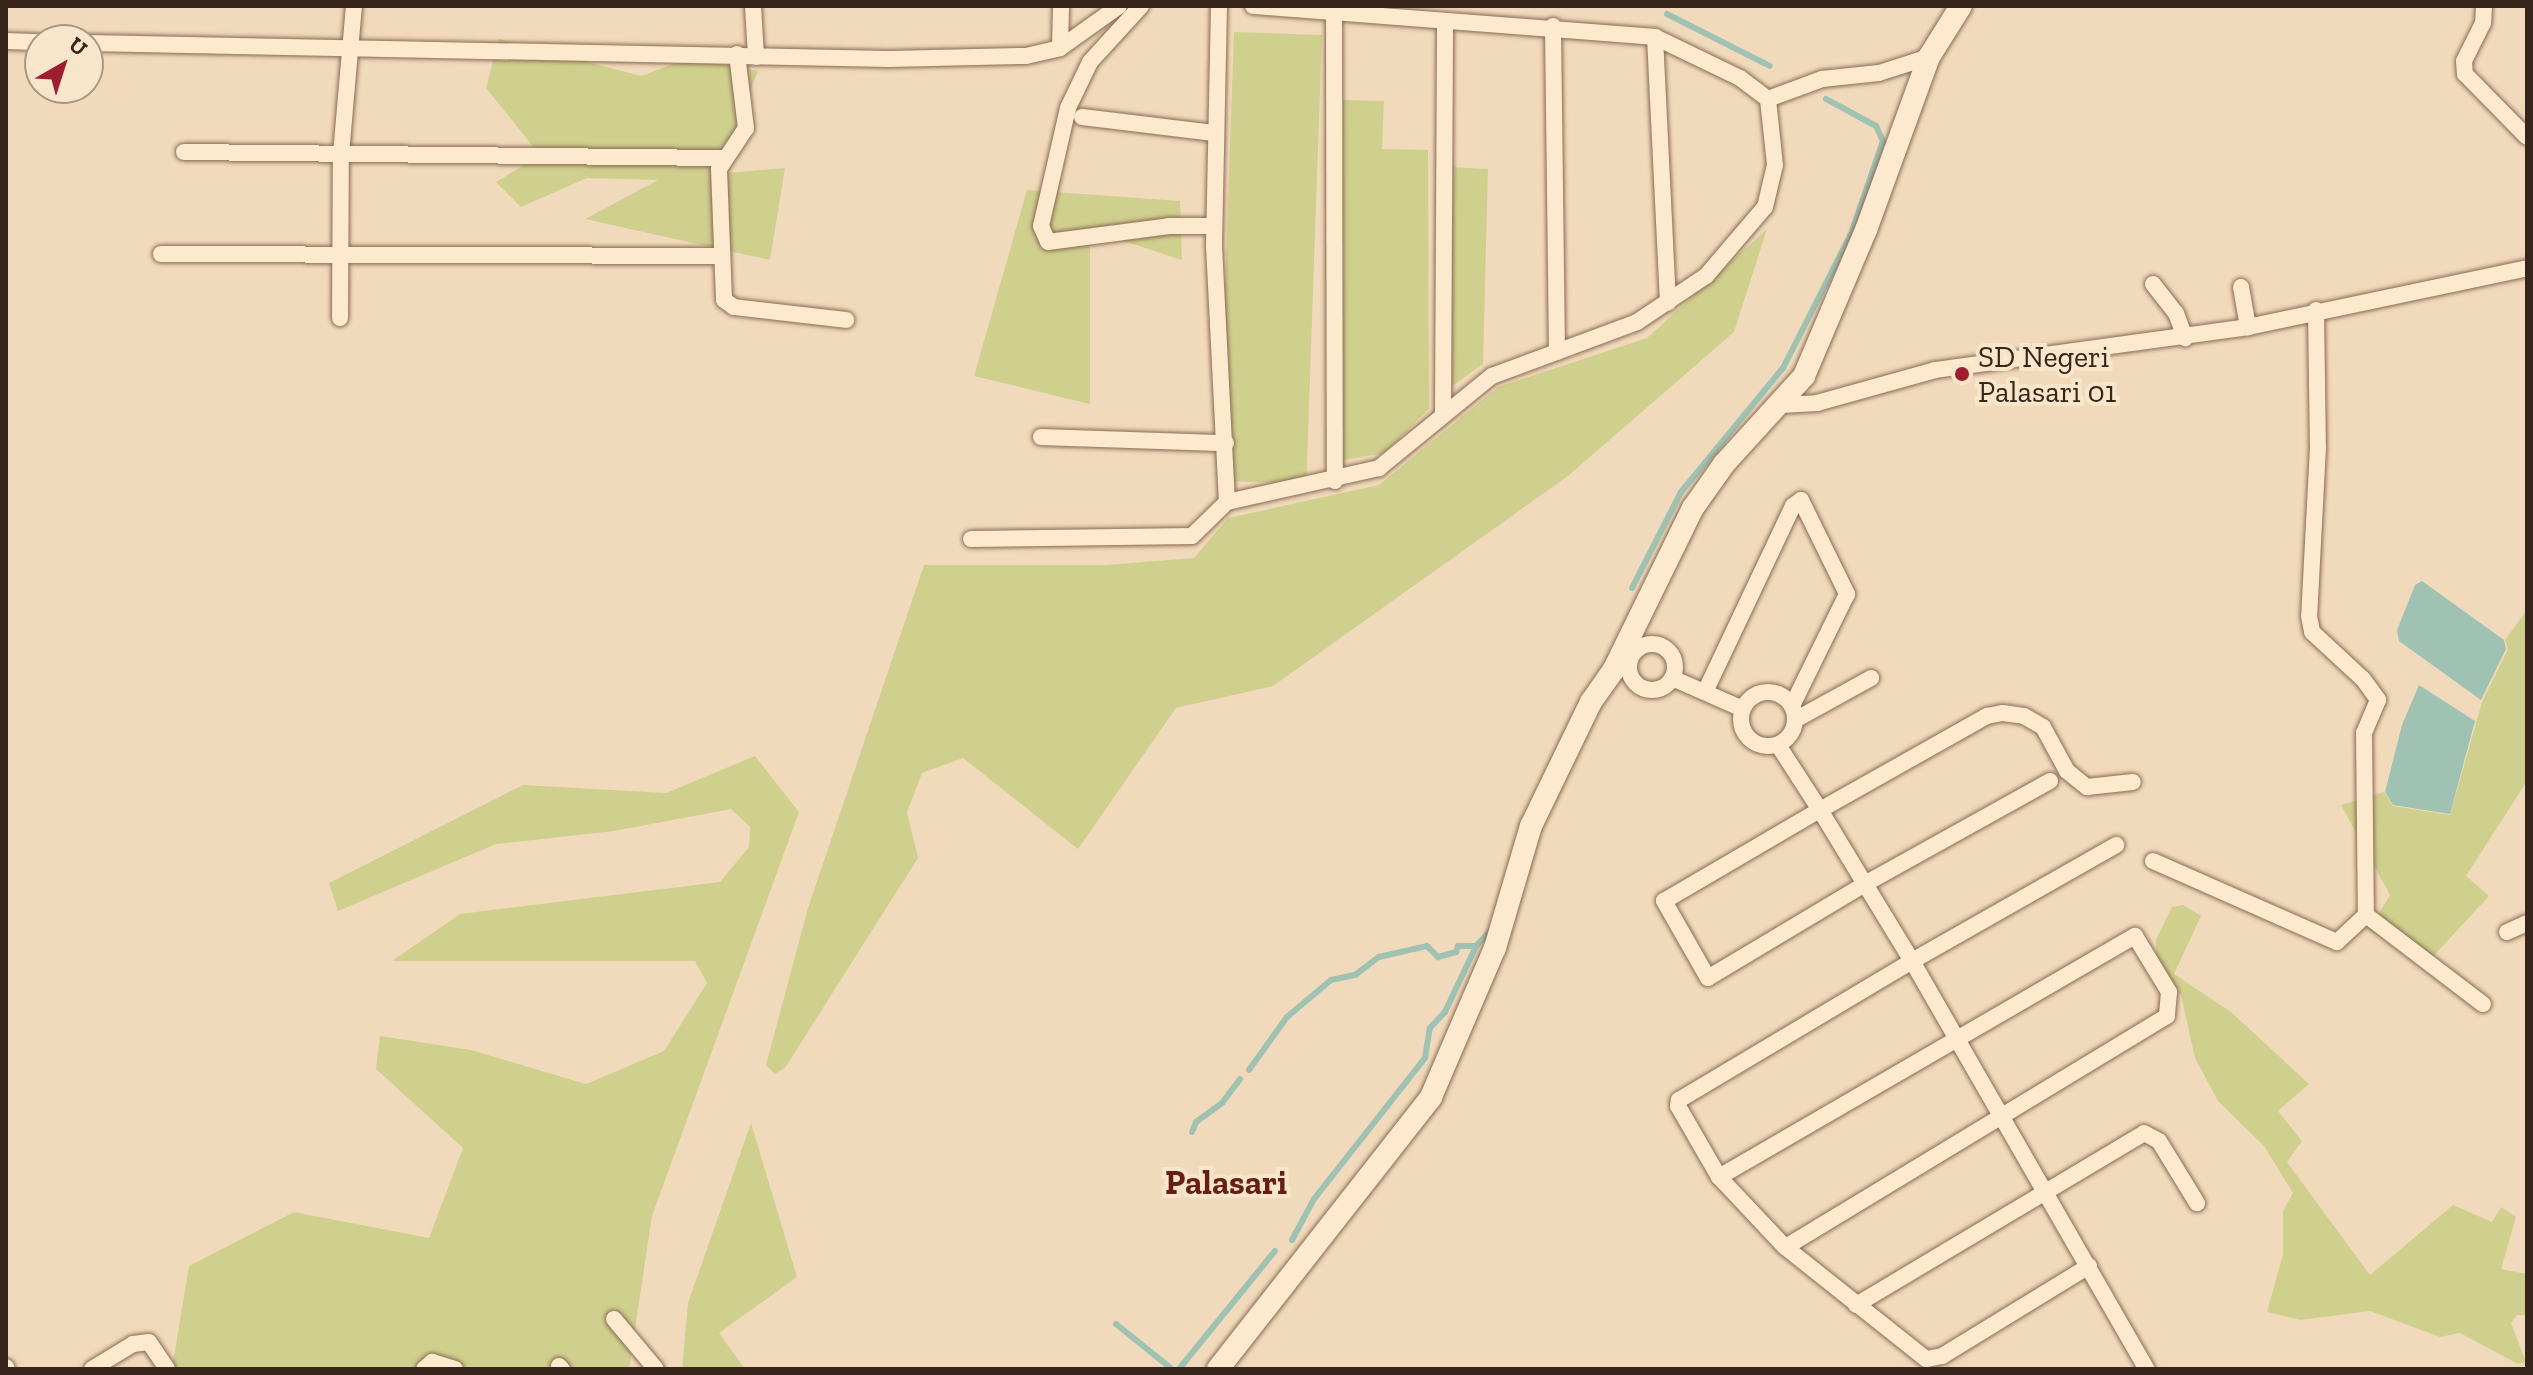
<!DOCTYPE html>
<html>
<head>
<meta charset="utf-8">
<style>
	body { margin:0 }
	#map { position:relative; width:2533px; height:1375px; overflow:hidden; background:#f1dabb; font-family:"Zilla Slab",serif }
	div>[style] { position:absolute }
	.green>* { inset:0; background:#d0d08e; transform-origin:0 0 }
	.water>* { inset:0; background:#9fc2b3 }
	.stream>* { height:6px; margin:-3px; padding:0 3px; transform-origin:3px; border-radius:3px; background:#9fc2b3 }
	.roads { filter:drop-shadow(0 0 2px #8a6a53) drop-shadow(0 0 2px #8a6a53) }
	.street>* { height:16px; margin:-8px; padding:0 8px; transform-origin:8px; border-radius:8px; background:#fce9ce }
	.street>.ring { margin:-8px; padding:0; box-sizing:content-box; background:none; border:16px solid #fce9ce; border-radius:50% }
	.secondary>* { height:22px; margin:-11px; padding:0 11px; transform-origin:11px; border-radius:11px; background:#fce9ce }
	.dots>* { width:22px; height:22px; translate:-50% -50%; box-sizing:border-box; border:4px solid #f8e6cb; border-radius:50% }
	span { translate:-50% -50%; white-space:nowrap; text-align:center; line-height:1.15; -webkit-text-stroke:8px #f8e6cb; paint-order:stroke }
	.poi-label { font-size:30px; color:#37241a }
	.left { translate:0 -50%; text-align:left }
	.quarter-label { font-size:34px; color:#681d15; font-weight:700 }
	.frame { position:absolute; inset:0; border:8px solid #37241a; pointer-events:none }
	.north { position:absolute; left:24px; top:24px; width:80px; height:80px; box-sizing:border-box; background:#f8e6cb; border:2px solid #ab9884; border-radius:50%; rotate:39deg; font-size:22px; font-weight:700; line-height:32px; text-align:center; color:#37241a }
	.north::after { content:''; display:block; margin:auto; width:28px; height:36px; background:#9e1e2f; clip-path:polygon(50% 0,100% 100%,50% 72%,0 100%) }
</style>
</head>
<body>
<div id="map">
	<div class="green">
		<i style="left:1234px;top:32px;width:88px;height:449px;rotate:2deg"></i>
		<i style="clip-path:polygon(499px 39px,641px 76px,689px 58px,758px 71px,717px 174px,785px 168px,770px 260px,585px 219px,658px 180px,587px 178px,521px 207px,496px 182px,540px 155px,486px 88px)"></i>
		<i style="clip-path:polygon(1343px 100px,1384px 101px,1382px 149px,1428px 150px,1429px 409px,1384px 453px,1339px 461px)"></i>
		<i style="clip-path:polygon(1447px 167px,1488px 169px,1483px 364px,1448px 389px)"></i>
		<i style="clip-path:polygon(1027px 190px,1180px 201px,1182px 260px,1090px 230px,1090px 404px,974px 376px)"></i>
		<i style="clip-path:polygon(1767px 229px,1734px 332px,1568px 476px,1273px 686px,1176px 708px,1078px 849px,963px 758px,922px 773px,907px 812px,918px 858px,785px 1068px,775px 1074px,766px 1065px,808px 908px,924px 565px,1106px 565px,1194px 558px,1228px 518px,1379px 485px,1498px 387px,1647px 338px)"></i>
		<i style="clip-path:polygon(2527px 610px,2527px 781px,2466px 876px,2489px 896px,2427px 963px,2369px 930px,2390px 895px,2341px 805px,2384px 792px,2393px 806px,2450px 815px,2482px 702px,2508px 649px,2505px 640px)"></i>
		<i style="clip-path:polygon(755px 756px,799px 812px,652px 1216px,629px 1369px,172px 1369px,189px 1266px,294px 1212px,429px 1238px,463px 1148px,376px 1069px,380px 1036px,471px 1050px,586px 1084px,664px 1051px,707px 983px,695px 961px,392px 961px,460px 914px,720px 882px,749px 847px,750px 827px,731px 809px,614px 831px,496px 844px,338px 911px,329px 883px,523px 785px,666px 793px)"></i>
		<i style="clip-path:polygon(2183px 905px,2201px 916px,2174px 974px,2231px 1012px,2309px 1084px,2278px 1111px,2302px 1141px,2287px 1162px,2370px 1275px,2453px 1205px,2492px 1222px,2501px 1207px,2516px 1217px,2501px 1269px,2527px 1274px,2527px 1315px,2517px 1315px,2511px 1323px,2526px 1362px,2518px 1364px,2460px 1333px,2440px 1337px,2370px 1311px,2300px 1320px,2267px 1312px,2283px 1254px,2283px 1211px,2293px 1193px,2264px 1146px,2218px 1101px,2195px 1058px,2181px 995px,2157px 966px,2156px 940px,2172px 907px)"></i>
		<i style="clip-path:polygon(751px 1123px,797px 1277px,719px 1333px,745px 1369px,682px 1369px,688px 1303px)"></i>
	</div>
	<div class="water">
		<i style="clip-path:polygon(2422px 581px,2504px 640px,2506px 649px,2481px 700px,2399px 641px,2397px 630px,2415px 585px)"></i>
		<i style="clip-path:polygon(2419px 685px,2475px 721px,2450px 814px,2393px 805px,2385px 792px,2402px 725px)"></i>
	</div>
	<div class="stream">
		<i style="left:1667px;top:14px;width:115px;rotate:26.8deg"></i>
		<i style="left:1632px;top:588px;width:108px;rotate:-63deg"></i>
		<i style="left:1681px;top:492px;width:161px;rotate:-50.6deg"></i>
		<i style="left:1783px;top:368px;width:150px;rotate:-63.1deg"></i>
		<i style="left:1851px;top:234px;width:98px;rotate:-71deg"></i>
		<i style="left:1883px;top:141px;width:17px;rotate:-115deg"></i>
		<i style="left:1876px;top:126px;width:57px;rotate:-151.6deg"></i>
		<i style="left:1249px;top:1070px;width:65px;rotate:-54.4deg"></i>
		<i style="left:1287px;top:1017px;width:57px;rotate:-40.1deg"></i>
		<i style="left:1331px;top:980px;width:25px;rotate:-12deg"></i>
		<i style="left:1355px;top:975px;width:30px;rotate:-37deg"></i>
		<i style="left:1379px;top:957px;width:36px;rotate:-13deg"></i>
		<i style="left:1414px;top:949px;width:13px;rotate:-13deg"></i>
		<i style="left:1427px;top:946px;width:16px;rotate:45deg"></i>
		<i style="left:1438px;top:957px;width:19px;rotate:-16deg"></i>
		<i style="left:1456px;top:952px;width:6px;rotate:-72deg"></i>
		<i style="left:1458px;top:946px;width:18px"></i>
		<i style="left:1192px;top:1132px;width:11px;rotate:-68deg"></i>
		<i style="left:1196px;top:1122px;width:32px;rotate:-36deg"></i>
		<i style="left:1222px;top:1103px;width:30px;rotate:-53deg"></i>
		<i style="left:1292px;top:1240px;width:47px;rotate:-61.8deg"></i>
		<i style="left:1314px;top:1199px;width:179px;rotate:-51.8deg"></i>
		<i style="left:1425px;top:1058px;width:30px;rotate:-81deg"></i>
		<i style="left:1430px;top:1028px;width:22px;rotate:-47deg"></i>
		<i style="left:1445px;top:1012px;width:73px;rotate:-64.8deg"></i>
		<i style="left:1476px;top:946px;width:25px;rotate:-47deg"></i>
		<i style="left:1116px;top:1324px;width:72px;rotate:38.8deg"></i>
		<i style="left:1179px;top:1369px;width:152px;rotate:-50.9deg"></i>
	</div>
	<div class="roads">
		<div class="street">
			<i style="left:753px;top:6px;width:51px;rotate:86.6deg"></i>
			<i style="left:1141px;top:6px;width:76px;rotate:132.3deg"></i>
			<i style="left:1090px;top:62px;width:51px;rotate:115.6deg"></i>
			<i style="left:1068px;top:108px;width:121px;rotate:102.9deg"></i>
			<i style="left:1041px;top:226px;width:17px;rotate:66deg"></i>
			<i style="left:1048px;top:242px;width:122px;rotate:-7.5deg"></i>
			<i style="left:1169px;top:226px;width:45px"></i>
			<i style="left:1219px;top:6px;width:240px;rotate:91.2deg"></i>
			<i style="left:1214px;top:246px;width:256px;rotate:87.1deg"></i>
			<i style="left:1253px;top:6px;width:403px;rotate:4.4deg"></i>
			<i style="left:1655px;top:37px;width:94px;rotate:25.8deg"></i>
			<i style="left:1740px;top:78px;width:35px;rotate:37deg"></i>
			<i style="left:1768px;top:99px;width:58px;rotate:-20.3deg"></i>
			<i style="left:1822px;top:79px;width:57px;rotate:-6deg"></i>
			<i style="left:1879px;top:73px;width:52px;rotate:-17.7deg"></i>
			<i style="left:1334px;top:6px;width:475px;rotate:89.9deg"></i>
			<i style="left:2484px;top:6px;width:17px;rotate:93deg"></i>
			<i style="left:2483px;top:23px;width:42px;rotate:116.6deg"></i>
			<i style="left:2464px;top:61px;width:13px;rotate:86deg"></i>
			<i style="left:2465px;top:74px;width:88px;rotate:45.5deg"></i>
			<i style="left:1553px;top:26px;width:326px;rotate:89.3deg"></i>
			<i style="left:1655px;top:37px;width:266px;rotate:87.2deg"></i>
			<i style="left:6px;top:41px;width:34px;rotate:2deg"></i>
			<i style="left:88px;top:43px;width:801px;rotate:1.14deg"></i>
			<i style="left:889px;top:59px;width:137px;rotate:-1.3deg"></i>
			<i style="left:1026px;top:56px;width:35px;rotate:-13deg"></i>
			<i style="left:1060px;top:48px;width:72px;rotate:-35.4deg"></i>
			<i style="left:1060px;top:48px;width:42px;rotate:-88.6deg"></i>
			<i style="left:737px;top:54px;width:75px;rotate:83.1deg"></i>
			<i style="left:746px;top:128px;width:49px;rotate:123.4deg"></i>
			<i style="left:719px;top:169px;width:131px;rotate:87.8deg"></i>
			<i style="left:724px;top:300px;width:12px;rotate:35deg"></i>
			<i style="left:734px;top:307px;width:113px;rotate:6.6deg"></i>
			<i style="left:1082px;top:117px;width:133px;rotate:6.9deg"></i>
			<i style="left:184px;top:152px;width:538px;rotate:0.64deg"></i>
			<i style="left:161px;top:254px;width:559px;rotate:0.2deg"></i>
			<i style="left:2153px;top:284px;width:37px;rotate:52deg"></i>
			<i style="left:2176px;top:313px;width:27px;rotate:70deg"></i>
			<i style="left:2241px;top:287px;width:41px;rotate:80.1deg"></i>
			<i style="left:2316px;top:310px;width:137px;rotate:89.2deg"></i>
			<i style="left:2318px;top:447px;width:169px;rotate:93deg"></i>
			<i style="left:2309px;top:616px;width:16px;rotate:79deg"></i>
			<i style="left:2312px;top:632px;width:69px;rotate:42.7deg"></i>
			<i style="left:2363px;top:679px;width:26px;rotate:54deg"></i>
			<i style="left:2378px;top:700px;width:36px;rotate:113deg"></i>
			<i style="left:2364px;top:733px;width:182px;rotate:89.4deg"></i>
			<i style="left:2366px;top:915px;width:147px;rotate:37.3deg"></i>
			<i style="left:340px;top:318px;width:164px;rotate:-89.7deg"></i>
			<i style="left:341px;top:154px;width:149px;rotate:-85deg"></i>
			<i style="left:1781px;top:405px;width:36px;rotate:-3deg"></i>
			<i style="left:1817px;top:403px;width:123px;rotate:-15.6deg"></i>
			<i style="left:1935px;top:370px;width:316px;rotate:-7.8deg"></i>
			<i style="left:2248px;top:327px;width:285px;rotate:-11.9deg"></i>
			<i style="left:1443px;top:413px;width:392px;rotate:-89.7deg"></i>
			<i style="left:1041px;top:437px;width:185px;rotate:1.9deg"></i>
			<i style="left:971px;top:539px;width:221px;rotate:-0.8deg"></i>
			<i style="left:1192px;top:536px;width:49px;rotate:-44.2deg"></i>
			<i style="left:1227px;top:502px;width:156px;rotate:-12.6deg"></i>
			<i style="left:1379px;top:468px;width:146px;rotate:-39.2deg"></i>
			<i style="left:1492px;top:376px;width:155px;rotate:-20.4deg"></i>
			<i style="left:1637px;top:322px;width:83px;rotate:-33.7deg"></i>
			<i style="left:1706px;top:276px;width:91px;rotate:-49.5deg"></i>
			<i style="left:1765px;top:207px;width:43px;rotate:-76.6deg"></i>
			<i style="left:1775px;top:165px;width:66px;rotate:-96.1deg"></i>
			<i class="ring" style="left:1629px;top:644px;width:30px;height:30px"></i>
			<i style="left:1672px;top:678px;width:77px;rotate:23.6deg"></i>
			<i class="ring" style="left:1741px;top:692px;width:38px;height:38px"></i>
			<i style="left:1705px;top:692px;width:206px;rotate:-64.7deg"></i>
			<i style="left:1793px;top:506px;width:10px;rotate:-37deg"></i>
			<i style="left:1801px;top:500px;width:105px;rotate:63.9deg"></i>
			<i style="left:1847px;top:594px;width:125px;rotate:116.2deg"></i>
			<i style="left:1795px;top:720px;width:87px;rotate:-28.9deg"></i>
			<i style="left:1778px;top:745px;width:77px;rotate:57.1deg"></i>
			<i style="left:1820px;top:810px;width:192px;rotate:-29.4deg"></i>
			<i style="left:1987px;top:716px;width:16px;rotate:-11deg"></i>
			<i style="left:2003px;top:713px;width:21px;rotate:8deg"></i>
			<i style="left:2024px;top:716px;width:22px;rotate:30deg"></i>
			<i style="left:2043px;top:727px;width:50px;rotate:61.4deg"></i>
			<i style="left:2067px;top:771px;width:26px;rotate:39deg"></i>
			<i style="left:2087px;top:787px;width:46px;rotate:-6.2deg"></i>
			<i style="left:2050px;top:781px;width:212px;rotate:150.9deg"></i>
			<i style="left:1865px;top:884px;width:183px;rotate:149.1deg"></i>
			<i style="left:1708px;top:978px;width:89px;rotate:-119.7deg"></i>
			<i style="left:1664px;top:901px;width:181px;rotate:-30.3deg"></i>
			<i style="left:1820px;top:810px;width:87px;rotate:58.7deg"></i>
			<i style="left:1865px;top:884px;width:90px;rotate:58.6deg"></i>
			<i style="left:1912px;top:961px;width:471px;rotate:60.1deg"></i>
			<i style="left:2153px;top:861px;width:201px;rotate:23.8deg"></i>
			<i style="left:2337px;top:942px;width:40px;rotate:-43deg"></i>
			<i style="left:2507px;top:932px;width:22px;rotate:-24deg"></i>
			<i style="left:1719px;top:1177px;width:481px;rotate:-30.1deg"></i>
			<i style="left:2135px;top:936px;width:66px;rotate:58.7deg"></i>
			<i style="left:2169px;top:992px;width:24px;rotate:95deg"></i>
			<i style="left:2167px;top:1016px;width:446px;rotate:148.8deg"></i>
			<i style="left:2089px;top:1266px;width:172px;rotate:148.5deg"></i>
			<i style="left:1942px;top:1356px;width:16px;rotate:169deg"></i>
			<i style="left:1926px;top:1359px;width:180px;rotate:-141.5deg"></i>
			<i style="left:1785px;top:1247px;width:96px;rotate:-133.3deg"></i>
			<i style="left:1719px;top:1177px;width:82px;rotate:-120deg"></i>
			<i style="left:1678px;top:1106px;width:6px;rotate:-81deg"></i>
			<i style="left:1679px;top:1100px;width:271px;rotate:-30.8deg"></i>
			<i style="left:1912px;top:961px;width:235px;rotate:-29.6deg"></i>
			<i style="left:1856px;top:1305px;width:335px;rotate:-30.8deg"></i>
			<i style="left:2144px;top:1133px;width:17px;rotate:28deg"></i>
			<i style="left:2159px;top:1141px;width:73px;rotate:58.5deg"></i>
			<i style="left:614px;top:1319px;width:65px;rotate:50deg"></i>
			<i style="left:559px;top:1366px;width:4px;rotate:45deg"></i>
			<i style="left:6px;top:1367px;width:2px;rotate:63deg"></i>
			<i style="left:92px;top:1369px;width:48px;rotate:-31.4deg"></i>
			<i style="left:133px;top:1344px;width:16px;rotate:-7deg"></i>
			<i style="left:149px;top:1342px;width:32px;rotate:56deg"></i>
			<i style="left:424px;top:1369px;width:11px;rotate:-41deg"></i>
			<i style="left:432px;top:1362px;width:24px;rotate:17deg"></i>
		</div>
		<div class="secondary">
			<i style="left:1218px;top:1369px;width:345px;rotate:-51.9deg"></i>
			<i style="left:1431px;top:1097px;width:162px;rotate:-66.8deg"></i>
			<i style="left:1495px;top:948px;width:127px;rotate:-73.6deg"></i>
			<i style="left:1531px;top:826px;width:138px;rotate:-64.2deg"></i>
			<i style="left:1591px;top:702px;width:38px;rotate:-55deg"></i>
			<i style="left:1613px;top:671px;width:182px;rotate:-63.9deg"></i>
			<i style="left:1693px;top:508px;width:54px;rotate:-54.8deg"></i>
			<i style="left:1724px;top:464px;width:119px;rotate:-47.7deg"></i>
			<i style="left:1804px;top:376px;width:159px;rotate:-67deg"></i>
			<i style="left:1866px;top:230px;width:184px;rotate:-70deg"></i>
			<i style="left:1929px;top:57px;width:60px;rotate:-57.9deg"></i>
		</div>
	</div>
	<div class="dots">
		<i style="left:1962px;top:374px;background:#9e1e2f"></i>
	</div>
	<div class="poi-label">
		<span class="left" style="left:1978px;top:374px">SD Negeri<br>Palasari 01</span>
	</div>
	<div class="quarter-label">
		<span style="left:1226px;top:1183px">Palasari</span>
	</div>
	<div class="frame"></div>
	<div class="north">U</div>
</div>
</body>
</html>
